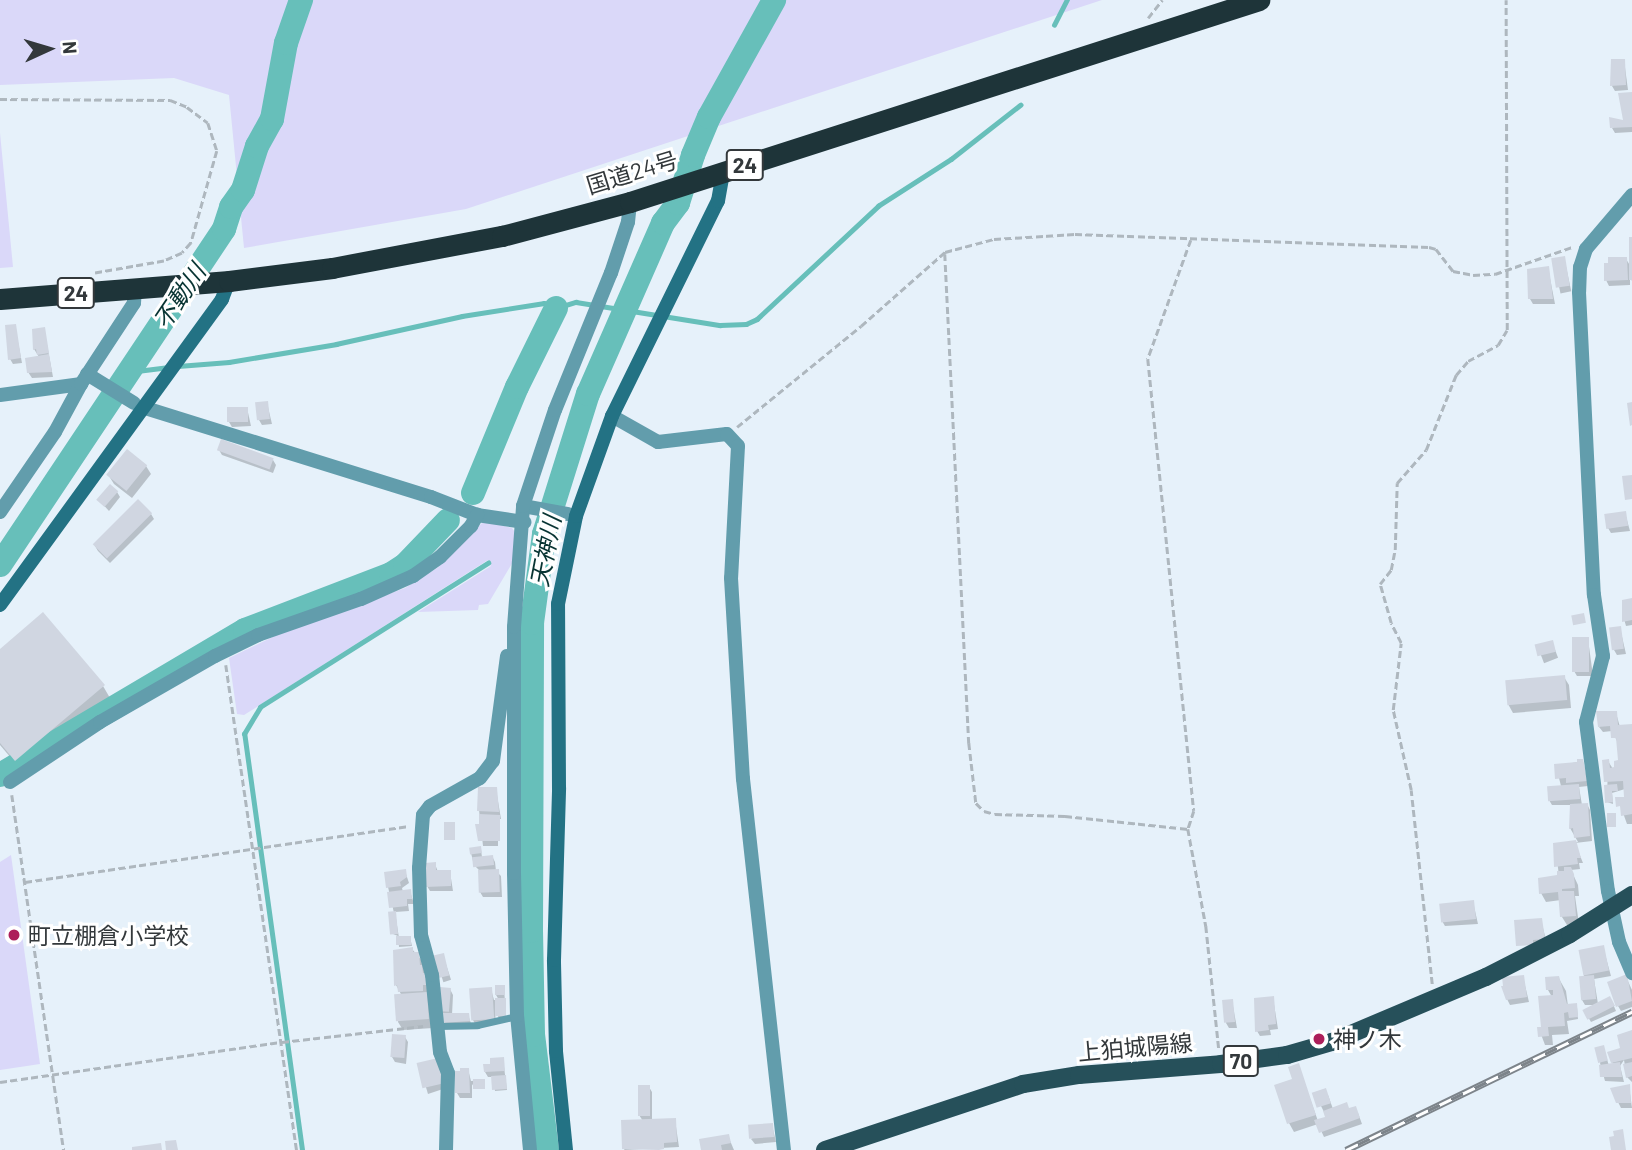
<!DOCTYPE html>
<html>
<head>
<meta charset="utf-8">
<style>
	body { margin:0 }
	#map { position:relative; width:1632px; height:1150px; overflow:hidden; background:#e6f1fa; font-family:Barlow,"Noto Sans JP",sans-serif }
	div>[style] { position:absolute }
	.green>* { inset:0; background:#dad8f9 }
	.shadow>* { inset:0; background:#0003; transform-origin:0 0 }
	.stream>* { height:4.5px; margin:-2.25px; padding:0 2.25px; transform-origin:2.25px; border-radius:2.25px; background:#67bfba }
	.river>* { height:24px; margin:-12px; padding:0 12px; transform-origin:12px; border-radius:12px; background:#67bfba }
	.building>* { inset:0; background:#d0d6e1; transform-origin:0 0 }
	.path>* { height:2.5px; margin-top:-1.25px; transform-origin:0; background:repeating-linear-gradient(90deg,#aeb7be 0 7px,transparent 0 10.5px) }
	.lane>* { height:7px; margin:-3.5px; padding:0 3.5px; transform-origin:3.5px; border-radius:3.5px; background:#629dac }
	.street>* { height:14px; margin:-7px; padding:0 7px; transform-origin:7px; border-radius:7px; background:#629dac }
	.secondary>* { height:14px; margin:-7px; padding:0 7px; transform-origin:7px; border-radius:7px; background:#237284 }
	.primary>* { height:18px; margin:-9px; padding:0 9px; transform-origin:9px; border-radius:9px; background:#26505a }
	.highway>* { height:21px; margin:-10.5px; padding:0 10.5px; transform-origin:10.5px; border-radius:10.5px; background:#1e3439 }
	.rail>* { height:7px; margin-top:-3.5px; transform-origin:0; background:repeating-linear-gradient(90deg,#fff 0 13px,#7d848a 0 26px); box-sizing:border-box; border-block:2px solid #7d848a }
	.dots>* { width:19px; height:19px; translate:-50% -50%; box-sizing:border-box; border:4px solid #fff; border-radius:50% }
	span { translate:-50% -50%; white-space:nowrap; text-align:center; line-height:1.15; -webkit-text-stroke:6px #fff; paint-order:stroke }
	.shield-label span { padding:2px 5px; background:#fff; border:2px solid; border-radius:5px; -webkit-text-stroke-width:0 }
	.shield-label { font-size:21px; color:#33383b; font-weight:700 }
	.street-label { font-size:23px; color:#33383b }
	.poi-label { font-size:23px; color:#33383b }
	.left { translate:0 -50%; text-align:left }
	.water-label { font-size:24px; color:#083433; font-style:italic }
	.north { position:absolute; left:14px; top:14px; width:70px; height:70px; -webkit-text-stroke:5px #fff; paint-order:stroke; rotate:86deg; font-size:19px; font-weight:700; line-height:28px; text-align:center; color:#33383b }
	.north::after { content:''; display:block; margin:auto; width:24px; height:32px; background:#33383b; clip-path:polygon(50% 0,100% 100%,50% 72%,0 100%) }
</style>
</head>
<body>
<div id="map">
	<div class="green">
		<i style="clip-path:polygon(0 0,1102px 0,466px 209px,244px 248px,229px 95px,174px 78px,0 85px)"></i>
		<i style="clip-path:polygon(0 133px,13px 267px,0 268px)"></i>
		<i style="clip-path:polygon(489px 522px,512px 528px,517px 535px,514px 560px,488px 604px,479px 605px,478px 610px,418px 612px,491px 566px,488px 560px,244px 715px,237px 714px,229px 658px,279px 634px,405px 588px,437px 568px,482px 523px)"></i>
		<i style="clip-path:polygon(11px 855px,40px 1064px,0 1070px,0 862px)"></i>
	</div>
	<div class="shadow">
		<i style="clip-path:polygon(1624px 60px,1628px 90px,1615px 91px,1612px 86px)"></i>
		<i style="clip-path:polygon(1632px 94px,1632px 132px,1615px 133px,1612px 128px,1625px 122px)"></i>
		<i style="clip-path:polygon(1632px 238px,1632px 281px,1630px 277px,1630px 285px,1609px 286px,1606px 280px,1626px 259px,1631px 267px)"></i>
		<i style="left:1564px;top:257px;width:35px;height:11px;rotate:78deg"></i>
		<i style="clip-path:polygon(1548px 268px,1555px 304px,1533px 304px,1530px 299px)"></i>
		<i style="clip-path:polygon(15px 326px,22px 363px,13px 364px,10px 359px)"></i>
		<i style="clip-path:polygon(44px 328px,53px 377px,32px 378px,28px 372px,39px 357px,34px 349px)"></i>
		<i style="clip-path:polygon(267px 403px,272px 424px,262px 425px,259px 420px)"></i>
		<i style="clip-path:polygon(247px 408px,251px 426px,232px 427px,229px 422px)"></i>
		<i style="clip-path:polygon(219px 450px,273px 460px,276px 465px,273px 473px,222px 455px)"></i>
		<i style="clip-path:polygon(146px 466px,151px 474px,132px 498px,114px 484px,109px 476px)"></i>
		<i style="clip-path:polygon(117px 492px,120px 497px,109px 511px,99px 500px)"></i>
		<i style="clip-path:polygon(1625px 513px,1630px 531px,1611px 533px,1608px 528px)"></i>
		<i style="clip-path:polygon(151px 514px,154px 519px,110px 563px,98px 551px,95px 546px)"></i>
		<i style="clip-path:polygon(1632px 599px,1632px 625px,1626px 626px,1622px 612px,1626px 612px)"></i>
		<i style="clip-path:polygon(1620px 628px,1626px 654px,1617px 655px,1614px 650px)"></i>
		<i style="clip-path:polygon(1588px 639px,1593px 676px,1577px 676px,1574px 671px)"></i>
		<i style="left:1552px;top:642px;width:17px;height:15px;rotate:69deg"></i>
		<i style="clip-path:polygon(0 651px,103px 686px,110px 698px,22px 771px,0 745px)"></i>
		<i style="clip-path:polygon(1564px 677px,1569px 685px,1571px 708px,1513px 713px,1508px 704px)"></i>
		<i style="clip-path:polygon(1616px 713px,1620px 727px,1632px 728px,1632px 824px,1627px 824px,1618px 799px,1626px 798px,1625px 789px,1612px 793px,1613px 804px,1607px 802px,1608px 761px,1613px 769px,1620px 762px,1618px 743px,1612px 731px,1603px 732px,1599px 727px)"></i>
		<i style="clip-path:polygon(1583px 761px,1588px 786px,1579px 787px,1582px 805px,1587px 804px,1590px 810px,1592px 841px,1575px 843px,1583px 863px,1579px 863px,1580px 869px,1571px 870px,1578px 885px,1579px 896px,1575px 896px,1579px 924px,1567px 925px,1562px 917px,1561px 900px,1546px 902px,1541px 893px,1559px 876px,1555px 844px,1578px 842px,1570px 828px,1572px 805px,1552px 805px,1549px 800px,1561px 786px,1556px 766px)"></i>
		<i style="clip-path:polygon(496px 789px,501px 819px,498px 819px,498px 846px,483px 846px,479px 810px)"></i>
		<i style="clip-path:polygon(481px 850px,482px 857px,492px 856px,495px 862px,496px 871px,501px 876px,502px 897px,483px 897px,480px 892px,479px 870px,474px 865px,471px 853px)"></i>
		<i style="clip-path:polygon(435px 864px,438px 872px,450px 872px,453px 891px,430px 891px,427px 886px)"></i>
		<i style="clip-path:polygon(405px 871px,409px 883px,402px 888px,403px 892px,410px 891px,414px 904px,408px 904px,409px 911px,395px 912px,399px 938px,410px 937px,412px 946px,399px 947px,398px 936px,393px 934px,394px 913px,388px 887px)"></i>
		<i style="clip-path:polygon(1473px 902px,1478px 924px,1445px 926px,1442px 921px)"></i>
		<i style="clip-path:polygon(1541px 920px,1547px 944px,1517px 944px)"></i>
		<i style="clip-path:polygon(1603px 947px,1611px 976px,1594px 979px,1598px 1004px,1613px 1004px,1616px 1011px,1591px 1022px,1584px 1010px,1595px 1005px,1585px 1005px,1582px 1000px,1584px 975px)"></i>
		<i style="clip-path:polygon(412px 949px,423px 962px,433px 1028px,403px 1030px,398px 1022px,402px 996px,396px 985px)"></i>
		<i style="left:443px;top:955px;width:26px;height:8px;rotate:72deg"></i>
		<i style="clip-path:polygon(1523px 977px,1529px 1002px,1510px 1005px,1507px 999px)"></i>
		<i style="clip-path:polygon(1558px 977px,1566px 991px,1568px 1006px,1577px 1007px,1578px 1019px,1567px 1021px,1569px 1034px,1552px 1035px,1553px 1045px,1545px 1045px,1539px 1029px,1543px 1028px,1552px 997px,1548px 990px)"></i>
		<i style="clip-path:polygon(1626px 977px,1632px 990px,1632px 1007px,1621px 1011px,1618px 1006px)"></i>
		<i style="clip-path:polygon(504px 987px,506px 1018px,499px 1018px,495px 1011px,496px 1024px,476px 1026px,473px 1020px,491px 989px,494px 1000px,499px 1000px,496px 995px)"></i>
		<i style="clip-path:polygon(450px 989px,453px 995px,452px 1015px,468px 1015px,472px 1026px,446px 1028px,442px 1010px)"></i>
		<i style="clip-path:polygon(1273px 998px,1278px 1029px,1270px 1030px,1271px 1035px,1260px 1036px,1257px 1031px)"></i>
		<i style="clip-path:polygon(1232px 1001px,1237px 1028px,1229px 1028px,1226px 1023px)"></i>
		<i style="clip-path:polygon(1632px 1032px,1632px 1082px,1627px 1077px,1624px 1060px,1620px 1066px,1624px 1082px,1605px 1081px,1600px 1063px,1604px 1049px,1609px 1066px,1614px 1065px,1612px 1062px)"></i>
		<i style="clip-path:polygon(405px 1037px,408px 1042px,406px 1064px,395px 1062px,392px 1057px)"></i>
		<i style="clip-path:polygon(503px 1059px,507px 1090px,495px 1091px,493px 1077px,488px 1077px,485px 1072px)"></i>
		<i style="clip-path:polygon(419px 1064px,446px 1088px,428px 1094px)"></i>
		<i style="clip-path:polygon(1298px 1065px,1318px 1121px,1327px 1118px,1315px 1094px,1328px 1095px,1333px 1109px,1358px 1113px,1362px 1124px,1324px 1137px,1318px 1124px,1294px 1132px,1289px 1123px)"></i>
		<i style="clip-path:polygon(468px 1069px,471px 1081px,484px 1080px,485px 1087px,474px 1087px,472px 1084px,472px 1098px,460px 1098px,457px 1093px)"></i>
		<i style="clip-path:polygon(1629px 1086px,1632px 1108px,1621px 1108px,1618px 1102px)"></i>
		<i style="clip-path:polygon(649px 1087px,652px 1092px,652px 1121px,675px 1120px,679px 1147px,624px 1150px,643px 1121px,639px 1115px)"></i>
		<i style="clip-path:polygon(772px 1125px,776px 1142px,755px 1144px,751px 1139px)"></i>
		<i style="clip-path:polygon(728px 1136px,734px 1150px,702px 1150px)"></i>
	</div>
	<div class="stream">
		<i style="left:1054px;top:25px;width:28px;rotate:-63deg"></i>
		<i style="left:178px;top:366px;width:51px;rotate:-4.5deg"></i>
		<i style="left:229px;top:362px;width:109px;rotate:-9.5deg"></i>
		<i style="left:336px;top:344px;width:129px;rotate:-12.5deg"></i>
		<i style="left:462px;top:316px;width:83px;rotate:-9deg"></i>
		<i style="left:544px;top:303px;width:13px;rotate:23deg"></i>
		<i style="left:556px;top:308px;width:21px;rotate:-17deg"></i>
		<i style="left:576px;top:302px;width:146px;rotate:9.1deg"></i>
		<i style="left:720px;top:325px;width:26px;rotate:-2deg"></i>
		<i style="left:746px;top:324px;width:12px;rotate:-24deg"></i>
		<i style="left:757px;top:319px;width:166px;rotate:-43deg"></i>
		<i style="left:878px;top:206px;width:87px;rotate:-32.8deg"></i>
		<i style="left:951px;top:159px;width:88px;rotate:-38deg"></i>
		<i style="left:129px;top:372px;width:40px;rotate:-7.1deg"></i>
		<i style="left:539px;top:539px;width:7px;rotate:-45deg"></i>
		<i style="left:302px;top:1150px;width:420px;rotate:-97.9deg"></i>
		<i style="left:244px;top:734px;width:31px;rotate:-59deg"></i>
		<i style="left:260px;top:707px;width:270px;rotate:-32.3deg"></i>
	</div>
	<div class="river">
		<i style="left:473px;top:493px;width:115px;rotate:-67.5deg"></i>
		<i style="left:517px;top:387px;width:88px;rotate:-63.7deg"></i>
		<i style="left:0;top:565px;width:404px;rotate:-56.3deg"></i>
		<i style="left:224px;top:229px;width:23px;rotate:-72deg"></i>
		<i style="left:231px;top:207px;width:21px;rotate:-55deg"></i>
		<i style="left:243px;top:190px;width:46px;rotate:-72.3deg"></i>
		<i style="left:257px;top:146px;width:31px;rotate:-61deg"></i>
		<i style="left:272px;top:119px;width:77px;rotate:-79.6deg"></i>
		<i style="left:286px;top:43px;width:46px;rotate:-70.8deg"></i>
		<i style="left:0;top:775px;width:285px;rotate:-30.6deg"></i>
		<i style="left:245px;top:630px;width:156px;rotate:-21deg"></i>
		<i style="left:391px;top:574px;width:17px;rotate:-33deg"></i>
		<i style="left:405px;top:565px;width:62px;rotate:-46.3deg"></i>
		<i style="left:547px;top:1150px;width:116px;rotate:-96.9deg"></i>
		<i style="left:533px;top:1035px;width:104px;rotate:-91.1deg"></i>
		<i style="left:531px;top:931px;width:308px;rotate:-89.8deg"></i>
		<i style="left:532px;top:623px;width:90px;rotate:-82.3deg"></i>
		<i style="left:544px;top:534px;width:147px;rotate:-72.6deg"></i>
		<i style="left:588px;top:394px;width:187px;rotate:-66.3deg"></i>
		<i style="left:663px;top:223px;width:25px;rotate:-53deg"></i>
		<i style="left:678px;top:203px;width:50px;rotate:-72.6deg"></i>
		<i style="left:693px;top:155px;width:41px;rotate:-67.2deg"></i>
		<i style="left:709px;top:117px;width:134px;rotate:-60.9deg"></i>
	</div>
	<div class="building">
		<i style="clip-path:polygon(1611px 59px,1625px 59px,1626px 85px,1610px 86px)"></i>
		<i style="clip-path:polygon(1632px 92px,1632px 127px,1610px 128px,1609px 117px,1623px 120px,1618px 93px)"></i>
		<i style="left:1629px;top:237px;width:3px;height:43px"></i>
		<i style="left:1565px;top:256px;width:30px;height:14px;rotate:81deg"></i>
		<i style="clip-path:polygon(1608px 257px,1627px 257px,1628px 280px,1604px 281px,1604px 263px,1608px 263px)"></i>
		<i style="clip-path:polygon(1549px 266px,1553px 299px,1528px 299px,1527px 269px)"></i>
		<i style="clip-path:polygon(16px 324px,21px 358px,8px 360px,5px 325px)"></i>
		<i style="clip-path:polygon(45px 327px,49px 353px,37px 355px,36px 349px,33px 350px,32px 329px)"></i>
		<i style="clip-path:polygon(49px 354px,52px 372px,27px 373px,25px 358px)"></i>
		<i style="left:268px;top:401px;width:18px;height:13px;rotate:84deg"></i>
		<i style="clip-path:polygon(1632px 402px,1632px 425px,1630px 426px,1627px 403px)"></i>
		<i style="left:227px;top:407px;width:21px;height:15px"></i>
		<i style="left:221px;top:439px;width:56px;height:12px;rotate:20deg"></i>
		<i style="left:127px;top:449px;width:26px;height:33px;rotate:39deg"></i>
		<i style="clip-path:polygon(1632px 475px,1632px 499px,1625px 500px,1622px 476px)"></i>
		<i style="left:110px;top:484px;width:11px;height:21px;rotate:41deg"></i>
		<i style="left:138px;top:499px;width:20px;height:64px;rotate:45deg"></i>
		<i style="left:1626px;top:511px;width:15px;height:22px;rotate:82deg"></i>
		<i style="clip-path:polygon(1632px 598px,1632px 620px,1622px 622px,1622px 600px)"></i>
		<i style="clip-path:polygon(43px 612px,105px 685px,15px 761px,0 743px,0 649px)"></i>
		<i style="left:1584px;top:613px;width:10px;height:13px;rotate:79deg"></i>
		<i style="left:1621px;top:626px;width:23px;height:12px;rotate:83deg"></i>
		<i style="left:1572px;top:637px;width:17px;height:35px"></i>
		<i style="left:1553px;top:640px;width:12px;height:19px;rotate:76deg"></i>
		<i style="left:1565px;top:675px;width:25px;height:60px;rotate:85deg"></i>
		<i style="clip-path:polygon(1596px 711px,1617px 711px,1618px 725px,1632px 724px,1632px 814px,1621px 816px,1620px 806px,1616px 807px,1615px 797px,1624px 797px,1623px 781px,1604px 782px,1602px 760px,1609px 759px,1610px 768px,1614px 767px,1614px 761px,1618px 760px,1616px 738px,1611px 738px,1610px 726px,1598px 727px)"></i>
		<i style="clip-path:polygon(1577px 759px,1583px 759px,1587px 781px,1566px 783px,1566px 778px,1555px 779px,1554px 764px,1577px 762px)"></i>
		<i style="left:1579px;top:784px;width:15px;height:32px;rotate:86deg"></i>
		<i style="clip-path:polygon(1617px 784px,1618px 791px,1612px 791px,1613px 802px,1605px 803px,1604px 785px)"></i>
		<i style="clip-path:polygon(478px 787px,497px 787px,499px 812px,477px 811px)"></i>
		<i style="clip-path:polygon(1588px 803px,1590px 836px,1574px 838px,1573px 828px,1569px 829px,1570px 804px)"></i>
		<i style="left:1607px;top:813px;width:9px;height:14px"></i>
		<i style="clip-path:polygon(479px 814px,500px 815px,500px 841px,478px 841px,475px 824px,479px 824px)"></i>
		<i style="left:444px;top:822px;width:11px;height:18px"></i>
		<i style="clip-path:polygon(1576px 840px,1581px 858px,1577px 858px,1578px 864px,1554px 867px,1553px 843px)"></i>
		<i style="left:481px;top:846px;width:7px;height:12px;rotate:82deg"></i>
		<i style="left:493px;top:855px;width:10px;height:21px;rotate:84deg"></i>
		<i style="clip-path:polygon(436px 862px,436px 870px,451px 870px,451px 886px,425px 887px,425px 863px)"></i>
		<i style="clip-path:polygon(1564px 867px,1571px 867px,1574px 874px,1575px 888px,1562px 889px,1562px 891px,1574px 891px,1576px 916px,1560px 917px,1558px 892px,1539px 894px,1538px 878px,1557px 875px,1557px 871px,1564px 871px)"></i>
		<i style="clip-path:polygon(406px 869px,407px 877px,400px 882px,401px 886px,386px 888px,384px 872px)"></i>
		<i style="left:499px;top:869px;width:23px;height:21px;rotate:88deg"></i>
		<i style="clip-path:polygon(411px 889px,412px 899px,407px 899px,407px 906px,389px 908px,387px 892px)"></i>
		<i style="left:1474px;top:900px;width:19px;height:35px;rotate:84deg"></i>
		<i style="left:396px;top:911px;width:23px;height:8px;rotate:85deg"></i>
		<i style="clip-path:polygon(1542px 918px,1545px 939px,1533px 940px,1533px 945px,1516px 946px,1514px 920px)"></i>
		<i style="left:396px;top:936px;width:15px;height:9px"></i>
		<i style="left:1604px;top:945px;width:26px;height:26px;rotate:79deg"></i>
		<i style="clip-path:polygon(413px 947px,413px 952px,419px 952px,420px 965px,422px 965px,423px 973px,426px 973px,427px 985px,423px 985px,423px 991px,398px 992px,397px 985px,394px 986px,393px 950px)"></i>
		<i style="left:444px;top:953px;width:23px;height:11px;rotate:77deg"></i>
		<i style="clip-path:polygon(1627px 974px,1632px 1001px,1616px 1007px,1607px 982px)"></i>
		<i style="clip-path:polygon(1524px 975px,1527px 997px,1506px 1000px,1501px 986px,1503px 986px,1502px 977px)"></i>
		<i style="left:1594px;top:975px;width:24px;height:15px;rotate:85deg"></i>
		<i style="clip-path:polygon(1559px 976px,1567px 1004px,1577px 1003px,1578px 1017px,1569px 1018px,1568px 1012px,1564px 1013px,1565px 1026px,1548px 1027px,1549px 1036px,1538px 1037px,1537px 1027px,1541px 1027px,1538px 996px,1553px 995px,1553px 990px,1546px 990px,1545px 977px)"></i>
		<i style="left:495px;top:985px;width:10px;height:10px"></i>
		<i style="left:440px;top:987px;width:11px;height:24px;rotate:5deg"></i>
		<i style="left:492px;top:987px;width:32px;height:23px;rotate:86deg"></i>
		<i style="left:427px;top:992px;width:27px;height:33px;rotate:86deg"></i>
		<i style="clip-path:polygon(1274px 996px,1276px 1024px,1268px 1025px,1269px 1030px,1255px 1032px,1254px 998px)"></i>
		<i style="left:1610px;top:996px;width:11px;height:31px;rotate:63deg"></i>
		<i style="left:495px;top:998px;width:11px;height:18px"></i>
		<i style="left:1233px;top:999px;width:23px;height:11px;rotate:85deg"></i>
		<i style="clip-path:polygon(441px 1013px,469px 1013px,470px 1021px,442px 1023px)"></i>
		<i style="clip-path:polygon(1632px 1030px,1632px 1058px,1611px 1063px,1607px 1052px,1620px 1048px,1617px 1035px)"></i>
		<i style="left:392px;top:1034px;width:14px;height:23px;rotate:4deg"></i>
		<i style="left:1604px;top:1045px;width:16px;height:10px;rotate:76deg"></i>
		<i style="clip-path:polygon(504px 1057px,505px 1071px,484px 1072px,483px 1064px,490px 1064px,490px 1058px)"></i>
		<i style="left:438px;top:1058px;width:26px;height:22px;rotate:77deg"></i>
		<i style="clip-path:polygon(1620px 1062px,1622px 1077px,1600px 1077px,1599px 1065px)"></i>
		<i style="clip-path:polygon(1632px 1062px,1632px 1076px,1626px 1078px,1623px 1064px)"></i>
		<i style="clip-path:polygon(1299px 1063px,1316px 1115px,1287px 1124px,1274px 1085px,1292px 1079px,1288px 1067px)"></i>
		<i style="clip-path:polygon(460px 1068px,469px 1068px,470px 1093px,455px 1093px,454px 1071px,460px 1071px)"></i>
		<i style="left:506px;top:1075px;width:14px;height:15px;rotate:86deg"></i>
		<i style="left:473px;top:1079px;width:12px;height:10px"></i>
		<i style="clip-path:polygon(1630px 1084px,1631px 1103px,1616px 1103px,1610px 1088px)"></i>
		<i style="left:638px;top:1085px;width:12px;height:31px"></i>
		<i style="left:1326px;top:1088px;width:16px;height:15px;rotate:72deg"></i>
		<i style="clip-path:polygon(1347px 1102px,1349px 1108px,1356px 1106px,1360px 1118px,1319px 1133px,1314px 1120px,1325px 1117px,1323px 1111px)"></i>
		<i style="clip-path:polygon(676px 1118px,677px 1142px,664px 1143px,664px 1149px,659px 1150px,622px 1149px,621px 1120px)"></i>
		<i style="left:773px;top:1123px;width:14px;height:25px;rotate:86deg"></i>
		<i style="clip-path:polygon(1623px 1129px,1626px 1150px,1611px 1150px,1609px 1137px,1614px 1136px,1613px 1131px)"></i>
		<i style="clip-path:polygon(729px 1134px,731px 1143px,721px 1145px,722px 1150px,701px 1150px,699px 1139px)"></i>
		<i style="clip-path:polygon(176px 1140px,178px 1150px,166px 1150px,165px 1141px)"></i>
		<i style="clip-path:polygon(161px 1143px,162px 1150px,132px 1150px,132px 1147px)"></i>
	</div>
	<div class="path">
		<i style="left:1148px;top:18px;width:23px;rotate:-52deg"></i>
		<i style="left:0;top:99px;width:170px;rotate:0.3deg"></i>
		<i style="left:170px;top:100px;width:18px;rotate:22deg"></i>
		<i style="left:187px;top:107px;width:26px;rotate:37deg"></i>
		<i style="left:208px;top:123px;width:29px;rotate:72deg"></i>
		<i style="left:217px;top:151px;width:96px;rotate:105.8deg"></i>
		<i style="left:191px;top:243px;width:13px;rotate:132deg"></i>
		<i style="left:182px;top:253px;width:20px;rotate:156deg"></i>
		<i style="left:164px;top:261px;width:70px;rotate:170.1deg"></i>
		<i style="left:1191px;top:240px;width:127px;rotate:109.9deg"></i>
		<i style="left:1148px;top:359px;width:454px;rotate:84.2deg"></i>
		<i style="left:1194px;top:811px;width:19px;rotate:108deg"></i>
		<i style="left:1188px;top:829px;width:99px;rotate:79.5deg"></i>
		<i style="left:1206px;top:926px;width:124px;rotate:84deg"></i>
		<i style="left:945px;top:254px;width:490px;rotate:87.2deg"></i>
		<i style="left:969px;top:743px;width:60px;rotate:83.3deg"></i>
		<i style="left:976px;top:803px;width:11px;rotate:45deg"></i>
		<i style="left:984px;top:811px;width:11px;rotate:15deg"></i>
		<i style="left:995px;top:814px;width:70px;rotate:1.6deg"></i>
		<i style="left:1065px;top:816px;width:124px;rotate:6deg"></i>
		<i style="left:737px;top:427px;width:160px;rotate:-39.2deg"></i>
		<i style="left:861px;top:326px;width:112px;rotate:-41.4deg"></i>
		<i style="left:945px;top:252px;width:51px;rotate:-14.9deg"></i>
		<i style="left:994px;top:239px;width:81px;rotate:-3.5deg"></i>
		<i style="left:1075px;top:234px;width:354px;rotate:2.1deg"></i>
		<i style="left:1429px;top:247px;width:7px;rotate:16deg"></i>
		<i style="left:1436px;top:249px;width:28px;rotate:52deg"></i>
		<i style="left:1453px;top:271px;width:20px;rotate:11deg"></i>
		<i style="left:1473px;top:275px;width:22px;rotate:-3deg"></i>
		<i style="left:1495px;top:274px;width:82px;rotate:-19.3deg"></i>
		<i style="left:226px;top:665px;width:490px;rotate:81.7deg"></i>
		<i style="left:12px;top:795px;width:359px;rotate:81.7deg"></i>
		<i style="left:25px;top:882px;width:388px;rotate:-8.3deg"></i>
		<i style="left:1432px;top:984px;width:195px;rotate:-96.2deg"></i>
		<i style="left:1411px;top:790px;width:82px;rotate:-102.7deg"></i>
		<i style="left:1393px;top:710px;width:67px;rotate:-83.2deg"></i>
		<i style="left:1401px;top:643px;width:22px;rotate:-117deg"></i>
		<i style="left:1391px;top:623px;width:41px;rotate:-105.8deg"></i>
		<i style="left:1380px;top:584px;width:18px;rotate:-52deg"></i>
		<i style="left:1391px;top:570px;width:20px;rotate:-79deg"></i>
		<i style="left:1395px;top:550px;width:67px;rotate:-88.3deg"></i>
		<i style="left:1397px;top:483px;width:44px;rotate:-48.7deg"></i>
		<i style="left:1426px;top:450px;width:81px;rotate:-68.2deg"></i>
		<i style="left:1456px;top:375px;width:18px;rotate:-49deg"></i>
		<i style="left:1468px;top:361px;width:34px;rotate:-28deg"></i>
		<i style="left:1498px;top:345px;width:17px;rotate:-59deg"></i>
		<i style="left:1507px;top:330px;width:330px;rotate:-90.2deg"></i>
		<i style="left:0;top:1082px;width:285px;rotate:-8.1deg"></i>
		<i style="left:282px;top:1042px;width:142px;rotate:-6.5deg"></i>
	</div>
	<div class="lane">
		<i style="left:438px;top:1026px;width:39px;rotate:-1deg"></i>
		<i style="left:477px;top:1025px;width:41px;rotate:-12.7deg"></i>
	</div>
	<div class="street">
		<i style="left:1632px;top:195px;width:71px;rotate:130.4deg"></i>
		<i style="left:1586px;top:249px;width:19px;rotate:108deg"></i>
		<i style="left:1580px;top:267px;width:25px;rotate:92deg"></i>
		<i style="left:1579px;top:292px;width:303px;rotate:87.2deg"></i>
		<i style="left:1594px;top:595px;width:62px;rotate:81.6deg"></i>
		<i style="left:1603px;top:656px;width:68px;rotate:104.4deg"></i>
		<i style="left:1586px;top:722px;width:170px;rotate:82.6deg"></i>
		<i style="left:1608px;top:891px;width:52px;rotate:77.8deg"></i>
		<i style="left:1619px;top:942px;width:34px;rotate:67deg"></i>
		<i style="left:87px;top:374px;width:55px;rotate:31.7deg"></i>
		<i style="left:0;top:395px;width:82px;rotate:-7.7deg"></i>
		<i style="left:142px;top:407px;width:303px;rotate:17.3deg"></i>
		<i style="left:431px;top:497px;width:49px;rotate:21.4deg"></i>
		<i style="left:477px;top:515px;width:48px;rotate:8.5deg"></i>
		<i style="left:612px;top:416px;width:53px;rotate:29.5deg"></i>
		<i style="left:658px;top:442px;width:69px;rotate:-6.6deg"></i>
		<i style="left:727px;top:434px;width:16px;rotate:47deg"></i>
		<i style="left:738px;top:446px;width:132px;rotate:93deg"></i>
		<i style="left:731px;top:578px;width:201px;rotate:86.6deg"></i>
		<i style="left:743px;top:779px;width:373px;rotate:83.7deg"></i>
		<i style="left:523px;top:506px;width:46px;rotate:10.1deg"></i>
		<i style="left:0;top:512px;width:97px;rotate:-55.5deg"></i>
		<i style="left:55px;top:432px;width:55px;rotate:-61.6deg"></i>
		<i style="left:81px;top:384px;width:97px;rotate:-56.8deg"></i>
		<i style="left:134px;top:303px;width:14px;rotate:-86deg"></i>
		<i style="left:10px;top:782px;width:108px;rotate:-33.7deg"></i>
		<i style="left:100px;top:722px;width:133px;rotate:-29.9deg"></i>
		<i style="left:215px;top:656px;width:48px;rotate:-26deg"></i>
		<i style="left:258px;top:635px;width:109px;rotate:-19.3deg"></i>
		<i style="left:361px;top:599px;width:57px;rotate:-23.9deg"></i>
		<i style="left:413px;top:576px;width:33px;rotate:-35deg"></i>
		<i style="left:440px;top:557px;width:44px;rotate:-45deg"></i>
		<i style="left:471px;top:526px;width:13px;rotate:-61deg"></i>
		<i style="left:446px;top:1150px;width:77px;rotate:-88.5deg"></i>
		<i style="left:448px;top:1073px;width:22px;rotate:-111deg"></i>
		<i style="left:440px;top:1052px;width:77px;rotate:-95.9deg"></i>
		<i style="left:432px;top:975px;width:41px;rotate:-105.4deg"></i>
		<i style="left:421px;top:935px;width:67px;rotate:-91.7deg"></i>
		<i style="left:419px;top:868px;width:53px;rotate:-85.7deg"></i>
		<i style="left:423px;top:815px;width:11px;rotate:-52deg"></i>
		<i style="left:430px;top:806px;width:57px;rotate:-29.2deg"></i>
		<i style="left:480px;top:778px;width:21px;rotate:-53deg"></i>
		<i style="left:493px;top:761px;width:106px;rotate:-82.4deg"></i>
		<i style="left:530px;top:1150px;width:135px;rotate:-95.5deg"></i>
		<i style="left:517px;top:1016px;width:143px;rotate:-91.2deg"></i>
		<i style="left:514px;top:873px;width:246px;rotate:-90deg"></i>
		<i style="left:514px;top:627px;width:121px;rotate:-85.7deg"></i>
		<i style="left:523px;top:506px;width:101px;rotate:-71.6deg"></i>
		<i style="left:555px;top:410px;width:148px;rotate:-67.8deg"></i>
		<i style="left:611px;top:273px;width:54px;rotate:-71.6deg"></i>
		<i style="left:628px;top:222px;width:20px;rotate:-84deg"></i>
	</div>
	<div class="secondary">
		<i style="left:0;top:605px;width:378px;rotate:-54deg"></i>
		<i style="left:222px;top:299px;width:19px;rotate:-69deg"></i>
		<i style="left:566px;top:1150px;width:100px;rotate:-95.8deg"></i>
		<i style="left:556px;top:1051px;width:91px;rotate:-91.3deg"></i>
		<i style="left:554px;top:960px;width:172px;rotate:-88.3deg"></i>
		<i style="left:559px;top:788px;width:184px;rotate:-90.3deg"></i>
		<i style="left:558px;top:604px;width:90px;rotate:-78.4deg"></i>
		<i style="left:576px;top:516px;width:106px;rotate:-70.2deg"></i>
		<i style="left:612px;top:416px;width:240px;rotate:-63.8deg"></i>
		<i style="left:718px;top:201px;width:28px;rotate:-80deg"></i>
	</div>
	<div class="primary">
		<i style="left:825px;top:1150px;width:209px;rotate:-18.4deg"></i>
		<i style="left:1023px;top:1084px;width:57px;rotate:-9.1deg"></i>
		<i style="left:1079px;top:1075px;width:142px;rotate:-4.4deg"></i>
		<i style="left:1221px;top:1064px;width:67px;rotate:-7.8deg"></i>
		<i style="left:1287px;top:1055px;width:47px;rotate:-16.1deg"></i>
		<i style="left:1332px;top:1042px;width:167px;rotate:-22.9deg"></i>
		<i style="left:1486px;top:977px;width:94px;rotate:-27.1deg"></i>
		<i style="left:1570px;top:934px;width:73px;rotate:-32.2deg"></i>
	</div>
	<div class="highway">
		<i style="left:0;top:299px;width:230px;rotate:-4.5deg"></i>
		<i style="left:229px;top:281px;width:104px;rotate:-7.2deg"></i>
		<i style="left:332px;top:268px;width:173px;rotate:-10.7deg"></i>
		<i style="left:502px;top:236px;width:132px;rotate:-14.9deg"></i>
		<i style="left:630px;top:202px;width:661px;rotate:-17.8deg"></i>
	</div>
	<div class="rail">
		<i style="left:1346px;top:1150px;width:318px;rotate:-25.8deg"></i>
	</div>
	<div class="dots">
		<i style="left:14px;top:935px;background:#ad1f5a"></i>
		<i style="left:1319px;top:1039px;background:#ad1f5a"></i>
	</div>
	<div class="shield-label">
		<span style="left:745px;top:165px">24</span>
		<span style="left:76px;top:293px">24</span>
		<span style="left:1241px;top:1061px">70</span>
	</div>
	<div class="street-label">
		<span style="left:632px;top:172px;rotate:-17deg">国道24号</span>
		<span style="left:1135px;top:1047px;rotate:-5deg">上狛城陽線</span>
	</div>
	<div class="poi-label">
		<span class="left" style="left:28px;top:935px">町立棚倉小学校</span>
		<span class="left" style="left:1333px;top:1039px">神ノ木</span>
	</div>
	<div class="water-label">
		<span style="left:179px;top:296px;rotate:-56deg">不動川</span>
		<span style="left:545px;top:551px;rotate:-79deg">天神川</span>
	</div>
	<div class="north">N</div>
</div>
</body>
</html>
